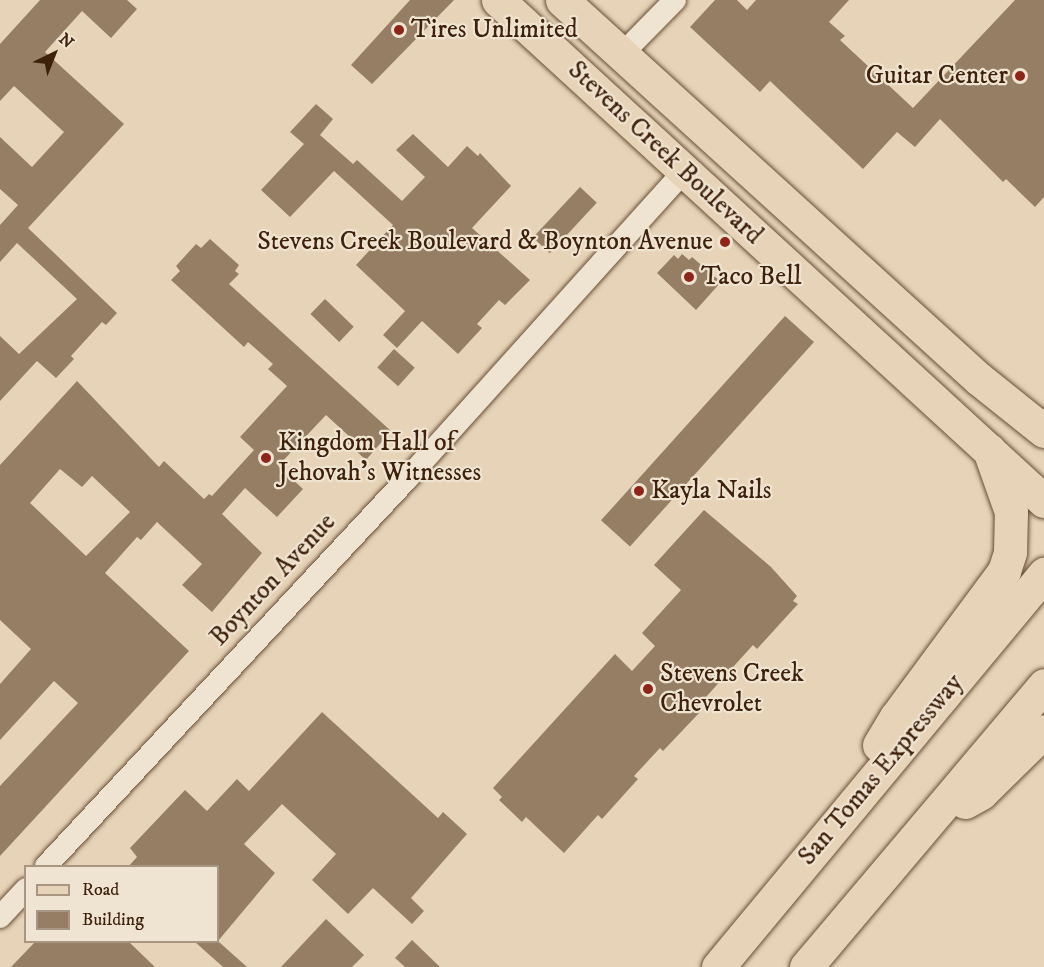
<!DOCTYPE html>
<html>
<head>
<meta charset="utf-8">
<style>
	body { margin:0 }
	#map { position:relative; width:1044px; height:967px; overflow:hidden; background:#e7d4b8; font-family:"IM FELL DW Pica",serif }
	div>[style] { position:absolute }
	.building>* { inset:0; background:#967e65; transform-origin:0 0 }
	.roads { filter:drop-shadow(0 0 2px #684e36) drop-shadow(0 0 2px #684e36) }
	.street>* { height:22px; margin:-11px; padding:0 11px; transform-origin:11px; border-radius:11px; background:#efe3d1 }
	.primary>* { height:33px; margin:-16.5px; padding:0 16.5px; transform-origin:16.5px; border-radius:16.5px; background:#e7d4b8 }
	.highway>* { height:33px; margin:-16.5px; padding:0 16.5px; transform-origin:16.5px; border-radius:16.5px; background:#e7d4b8 }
	.dots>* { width:16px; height:16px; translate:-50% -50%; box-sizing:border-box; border:3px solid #efe3d1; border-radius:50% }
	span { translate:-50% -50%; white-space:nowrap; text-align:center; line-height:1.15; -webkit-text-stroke:4.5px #efe3d1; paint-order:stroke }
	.poi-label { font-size:26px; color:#3e210b }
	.left { translate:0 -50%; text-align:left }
	.right { translate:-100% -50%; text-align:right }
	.street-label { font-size:26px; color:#3e210b }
	.legend { position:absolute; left:24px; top:865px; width:195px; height:78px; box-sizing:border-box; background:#efe3d1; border:2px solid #a89582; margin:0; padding:8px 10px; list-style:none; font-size:18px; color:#3e210b }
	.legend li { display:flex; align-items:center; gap:12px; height:30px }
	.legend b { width:30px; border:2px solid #a89582 }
	.north { position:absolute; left:24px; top:24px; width:60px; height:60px; -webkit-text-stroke:4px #efe3d1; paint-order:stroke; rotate:43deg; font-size:16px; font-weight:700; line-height:24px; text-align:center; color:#3e210b }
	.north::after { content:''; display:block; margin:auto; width:21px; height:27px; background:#3e210b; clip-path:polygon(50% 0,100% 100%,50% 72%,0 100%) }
</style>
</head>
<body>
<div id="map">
	<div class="building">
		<i style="clip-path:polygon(40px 0,127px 0,137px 9px,111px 38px,82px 11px,45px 52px,124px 124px,28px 228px,117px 313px,106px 325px,102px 322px,71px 356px,74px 359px,56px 378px,37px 361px,0 401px,0 336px,19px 354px,77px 299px,17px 243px,0 262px,0 225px,18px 205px,0 189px,0 137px,32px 167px,64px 132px,14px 86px,0 101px,0 44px)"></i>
		<i style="clip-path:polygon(410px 0,454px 0,372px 84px,351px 65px)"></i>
		<i style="clip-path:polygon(715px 0,737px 0,747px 10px,756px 0,849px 0,829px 22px,845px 36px,840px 40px,913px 108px,1015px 0,1044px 0,1044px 197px,1035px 207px,1006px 179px,1003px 182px,940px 119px,915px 147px,897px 132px,863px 169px,770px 81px,760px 92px,690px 27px)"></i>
		<i style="clip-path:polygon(316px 104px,333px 119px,320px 135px,353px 164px,357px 160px,402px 201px,425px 177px,396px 150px,413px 134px,448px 167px,467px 146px,478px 156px,480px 153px,511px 186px,472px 228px,530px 280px,505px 305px,499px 300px,477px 324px,482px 328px,458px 354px,422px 321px,397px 348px,383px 335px,405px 311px,356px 265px,393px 225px,334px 171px,290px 217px,261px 190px,304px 144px,290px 132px)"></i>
		<i style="left:580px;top:187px;width:23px;height:69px;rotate:43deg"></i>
		<i style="clip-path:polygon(evenodd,210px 239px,239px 265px,235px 271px,239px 274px,229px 284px,391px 431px,366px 460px,345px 441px,350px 437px,326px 415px,278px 466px,303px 489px,277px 517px,245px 488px,222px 514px,262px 553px,212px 612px,182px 585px,202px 564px,157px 522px,141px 540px,137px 537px,105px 573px,189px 651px,0 856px,0 786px,78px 703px,54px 681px,0 740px,0 684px,31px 649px,0 620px,0 465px,77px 381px,159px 467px,164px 461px,204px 499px,209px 494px,212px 496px,254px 450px,240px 437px,287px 386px,268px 369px,273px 364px,248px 342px,244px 347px,171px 280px,180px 271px,176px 266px,196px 244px,201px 248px,210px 239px,60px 469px,82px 487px,92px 476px,130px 512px,86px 556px,30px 503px,60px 469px)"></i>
		<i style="clip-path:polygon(682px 254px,689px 260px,692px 257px,721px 282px,696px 310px,657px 273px,674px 255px,678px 259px)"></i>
		<i style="left:325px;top:299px;width:40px;height:21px;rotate:44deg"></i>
		<i style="left:785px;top:316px;width:39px;height:275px;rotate:42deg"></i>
		<i style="left:394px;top:349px;width:28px;height:25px;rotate:42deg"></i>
		<i style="clip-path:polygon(704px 510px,771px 567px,797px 596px,793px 601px,798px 604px,757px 649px,753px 645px,696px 708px,700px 712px,663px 751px,660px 748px,634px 776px,638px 779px,602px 819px,598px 815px,564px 853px,526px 817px,522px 822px,499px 800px,502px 797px,493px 788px,615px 654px,632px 671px,655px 646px,642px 633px,681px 590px,654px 565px)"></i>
		<i style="clip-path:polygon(322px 712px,438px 818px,443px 812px,467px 834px,411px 898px,424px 911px,412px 924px,373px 888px,348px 914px,312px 880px,336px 854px,282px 804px,244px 844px,275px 873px,218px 941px,218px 867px,128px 867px,137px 857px,130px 848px,185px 790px,207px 811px,237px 779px,249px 791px)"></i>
		<i style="clip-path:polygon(326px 919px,364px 955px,352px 967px,281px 967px)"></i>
		<i style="clip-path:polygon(412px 940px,440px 967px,405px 967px,395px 958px)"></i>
		<i style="clip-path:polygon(35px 942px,129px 942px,155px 967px,11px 967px)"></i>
		<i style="clip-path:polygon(195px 942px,219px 942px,247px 967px,223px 967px)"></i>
	</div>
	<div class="roads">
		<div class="street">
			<i style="left:621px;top:55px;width:77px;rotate:-45.5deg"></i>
			<i style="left:46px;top:866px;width:528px;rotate:-47deg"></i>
			<i style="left:406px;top:480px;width:416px;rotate:-48deg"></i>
			<i style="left:0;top:917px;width:38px;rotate:-47deg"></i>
		</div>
		<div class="primary">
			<i style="left:498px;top:0;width:741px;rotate:42.54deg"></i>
			<i style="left:562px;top:0;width:563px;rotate:42.27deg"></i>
			<i style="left:979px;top:379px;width:83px;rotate:38.7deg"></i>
		</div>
		<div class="highway">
			<i style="left:1037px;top:424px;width:7px;rotate:16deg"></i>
			<i style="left:879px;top:745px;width:33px;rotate:-59deg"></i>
			<i style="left:896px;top:717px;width:182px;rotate:-53.5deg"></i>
			<i style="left:1004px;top:571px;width:20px;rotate:-72deg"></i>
			<i style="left:1010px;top:552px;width:40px;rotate:-88.6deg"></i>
			<i style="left:1011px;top:512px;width:66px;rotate:-109.5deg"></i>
			<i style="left:965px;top:802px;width:18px;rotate:-29deg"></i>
			<i style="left:981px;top:793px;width:88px;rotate:-44.5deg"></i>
			<i style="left:718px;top:967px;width:511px;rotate:-50.32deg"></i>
			<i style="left:806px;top:967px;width:369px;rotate:-49.8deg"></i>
		</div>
	</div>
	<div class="dots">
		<i style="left:399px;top:30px;background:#8f2418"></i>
		<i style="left:1020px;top:76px;background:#8f2418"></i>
		<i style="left:725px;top:242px;background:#8f2418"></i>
		<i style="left:689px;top:277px;background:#8f2418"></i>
		<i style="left:266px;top:458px;background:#8f2418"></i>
		<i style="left:639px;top:491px;background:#8f2418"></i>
		<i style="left:648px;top:689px;background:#8f2418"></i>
	</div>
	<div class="poi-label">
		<span class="left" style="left:411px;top:30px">Tires Unlimited</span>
		<span class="right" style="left:1008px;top:76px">Guitar Center</span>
		<span class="right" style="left:713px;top:242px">Stevens Creek Boulevard &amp; Boynton Avenue</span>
		<span class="left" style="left:701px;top:277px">Taco Bell</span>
		<span class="left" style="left:278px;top:458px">Kingdom Hall of<br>Jehovah’s Witnesses</span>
		<span class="left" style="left:651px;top:491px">Kayla Nails</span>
		<span class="left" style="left:660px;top:689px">Stevens Creek<br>Chevrolet</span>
	</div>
	<div class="street-label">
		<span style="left:665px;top:153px;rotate:43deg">Stevens Creek Boulevard</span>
		<span style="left:273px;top:580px;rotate:-47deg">Boynton Avenue</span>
		<span style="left:881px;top:770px;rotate:-50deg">San Tomas Expressway</span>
	</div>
	<ul class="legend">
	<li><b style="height:8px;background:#e7d4b8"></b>Road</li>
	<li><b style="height:16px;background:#967e65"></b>Building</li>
	</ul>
	<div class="north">N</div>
</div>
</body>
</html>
